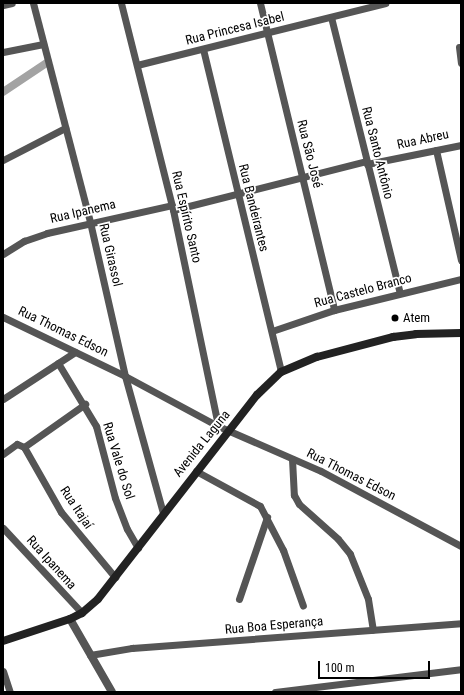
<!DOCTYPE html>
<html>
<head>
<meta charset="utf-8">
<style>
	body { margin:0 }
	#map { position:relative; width:464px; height:695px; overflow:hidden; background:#fff; font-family:"Roboto Condensed",sans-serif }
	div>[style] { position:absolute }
	.canal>* { height:8px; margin:-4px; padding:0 4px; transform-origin:4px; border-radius:4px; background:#a3a3a3 }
	.minor>* { height:7px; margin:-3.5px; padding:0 3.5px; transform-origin:3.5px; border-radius:3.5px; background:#555 }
	.tertiary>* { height:8px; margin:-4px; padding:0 4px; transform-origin:4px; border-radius:4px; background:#555 }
	.secondary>* { height:8px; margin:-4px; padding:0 4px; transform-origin:4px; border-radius:4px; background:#222 }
	.dots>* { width:11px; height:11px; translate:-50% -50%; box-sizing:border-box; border:2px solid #fff; border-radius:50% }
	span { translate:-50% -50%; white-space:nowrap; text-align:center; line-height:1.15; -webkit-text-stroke:3.5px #fff; paint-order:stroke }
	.street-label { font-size:13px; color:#000 }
	.poi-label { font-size:13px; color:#000 }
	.left { translate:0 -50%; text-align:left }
	.frame { position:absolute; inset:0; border:4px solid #000; pointer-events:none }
	.scale { position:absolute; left:318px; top:661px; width:112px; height:18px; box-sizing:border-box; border:2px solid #000; border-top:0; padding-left:5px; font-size:12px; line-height:14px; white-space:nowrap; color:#000; -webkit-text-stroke:3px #fff; paint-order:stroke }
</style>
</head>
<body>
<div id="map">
	<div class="canal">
		<i style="left:3px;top:92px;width:54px;rotate:-33.7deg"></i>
	</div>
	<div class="minor">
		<i style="left:33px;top:3px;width:226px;rotate:75.4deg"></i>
		<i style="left:90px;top:222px;width:158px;rotate:77.2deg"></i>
		<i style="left:125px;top:376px;width:142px;rotate:74.5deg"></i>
		<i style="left:121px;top:3px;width:213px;rotate:75.9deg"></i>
		<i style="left:173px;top:210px;width:221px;rotate:78.2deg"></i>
		<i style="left:218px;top:426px;width:112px;rotate:23.6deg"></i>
		<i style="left:321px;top:471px;width:159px;rotate:28.2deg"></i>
		<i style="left:260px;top:3px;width:316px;rotate:76.4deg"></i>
		<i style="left:3px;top:5px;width:9px;rotate:-13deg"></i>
		<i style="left:331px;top:17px;width:284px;rotate:76deg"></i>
		<i style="left:459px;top:47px;width:16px;rotate:83deg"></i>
		<i style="left:203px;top:49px;width:332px;rotate:76.4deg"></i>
		<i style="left:3px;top:52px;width:41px;rotate:-11.3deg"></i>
		<i style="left:137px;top:65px;width:256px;rotate:-14deg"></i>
		<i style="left:436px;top:150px;width:113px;rotate:77.2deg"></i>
		<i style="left:3px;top:160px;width:70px;rotate:-27.3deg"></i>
		<i style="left:367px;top:164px;width:96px;rotate:-11.4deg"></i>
		<i style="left:173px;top:210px;width:199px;rotate:-14.2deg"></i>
		<i style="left:3px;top:254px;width:25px;rotate:-32deg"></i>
		<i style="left:24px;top:241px;width:24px;rotate:-19deg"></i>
		<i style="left:47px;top:233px;width:128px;rotate:-12.6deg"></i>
		<i style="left:3px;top:317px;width:136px;rotate:25.8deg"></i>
		<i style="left:125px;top:376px;width:106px;rotate:28.3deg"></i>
		<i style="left:272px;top:331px;width:65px;rotate:-18.7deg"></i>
		<i style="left:334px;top:310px;width:131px;rotate:-13.7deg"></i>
		<i style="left:58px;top:363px;width:74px;rotate:58.9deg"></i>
		<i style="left:96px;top:426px;width:74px;rotate:75.2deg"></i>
		<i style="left:115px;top:498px;width:33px;rotate:69deg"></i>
		<i style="left:127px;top:529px;width:22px;rotate:60deg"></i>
		<i style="left:3px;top:399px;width:86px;rotate:-33.1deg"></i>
		<i style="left:24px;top:447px;width:75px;rotate:60.4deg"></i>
		<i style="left:61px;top:512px;width:85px;rotate:50.3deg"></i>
		<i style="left:3px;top:454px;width:17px;rotate:-36deg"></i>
		<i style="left:17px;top:444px;width:8px;rotate:23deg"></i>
		<i style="left:24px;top:447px;width:75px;rotate:-35.2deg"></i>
		<i style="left:292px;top:459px;width:36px;rotate:87deg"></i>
		<i style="left:294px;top:495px;width:10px;rotate:61deg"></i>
		<i style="left:299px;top:504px;width:52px;rotate:41.9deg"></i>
		<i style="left:338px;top:539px;width:19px;rotate:51deg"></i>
		<i style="left:350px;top:554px;width:48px;rotate:68.2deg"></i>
		<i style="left:368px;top:599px;width:31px;rotate:81deg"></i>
		<i style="left:196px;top:471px;width:73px;rotate:28.7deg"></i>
		<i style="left:260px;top:506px;width:50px;rotate:62.4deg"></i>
		<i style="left:283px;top:550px;width:59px;rotate:70.3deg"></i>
		<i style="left:3px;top:528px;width:116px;rotate:47.1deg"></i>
		<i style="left:239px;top:599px;width:87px;rotate:-71.1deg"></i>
		<i style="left:90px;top:655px;width:43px;rotate:-9.5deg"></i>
		<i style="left:132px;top:648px;width:330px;rotate:-4.3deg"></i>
		<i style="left:3px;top:671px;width:22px;rotate:72deg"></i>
		<i style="left:275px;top:692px;width:187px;rotate:-7deg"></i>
	</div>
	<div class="tertiary">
		<i style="left:70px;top:619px;width:84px;rotate:60.1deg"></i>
	</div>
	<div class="secondary">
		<i style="left:3px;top:641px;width:71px;rotate:-18.2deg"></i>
		<i style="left:70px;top:619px;width:13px;rotate:-27deg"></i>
		<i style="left:82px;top:613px;width:21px;rotate:-41deg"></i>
		<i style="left:98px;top:599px;width:259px;rotate:-52.1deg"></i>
		<i style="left:257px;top:395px;width:33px;rotate:-44deg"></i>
		<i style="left:281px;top:372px;width:39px;rotate:-23deg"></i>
		<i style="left:317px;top:357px;width:79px;rotate:-14.7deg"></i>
		<i style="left:393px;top:337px;width:23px;rotate:-7deg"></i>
		<i style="left:416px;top:334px;width:45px;rotate:-1.3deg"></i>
	</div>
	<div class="dots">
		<i style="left:395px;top:318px;background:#000"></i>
	</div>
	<div class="street-label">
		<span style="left:235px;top:29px;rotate:-14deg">Rua Princesa Isabel</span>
		<span style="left:423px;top:140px;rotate:-12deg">Rua Abreu</span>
		<span style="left:377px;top:153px;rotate:76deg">Rua Santo Antônio</span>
		<span style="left:309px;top:154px;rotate:76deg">Rua São José</span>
		<span style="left:253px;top:208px;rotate:76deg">Rua Bandeirantes</span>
		<span style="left:83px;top:212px;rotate:-13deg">Rua Ipanema</span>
		<span style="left:186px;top:217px;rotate:77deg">Rua Espírito Santo</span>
		<span style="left:110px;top:255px;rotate:77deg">Rua Girassol</span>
		<span style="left:363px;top:291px;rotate:-15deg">Rua Castelo Branco</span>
		<span style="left:63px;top:332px;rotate:26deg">Rua Thomas Edson</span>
		<span style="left:202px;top:444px;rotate:-51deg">Avenida Laguna</span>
		<span style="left:118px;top:461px;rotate:73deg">Rua Vale do Sol</span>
		<span style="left:351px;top:475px;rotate:27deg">Rua Thomas Edson</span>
		<span style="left:76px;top:508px;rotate:56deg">Rua Itajaí</span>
		<span style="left:51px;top:563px;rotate:48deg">Rua Ipanema</span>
		<span style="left:274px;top:626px;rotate:-5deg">Rua Boa Esperança</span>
	</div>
	<div class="poi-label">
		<span class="left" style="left:403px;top:318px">Atem</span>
	</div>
	<div class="frame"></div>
	<div class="scale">100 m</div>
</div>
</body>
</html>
